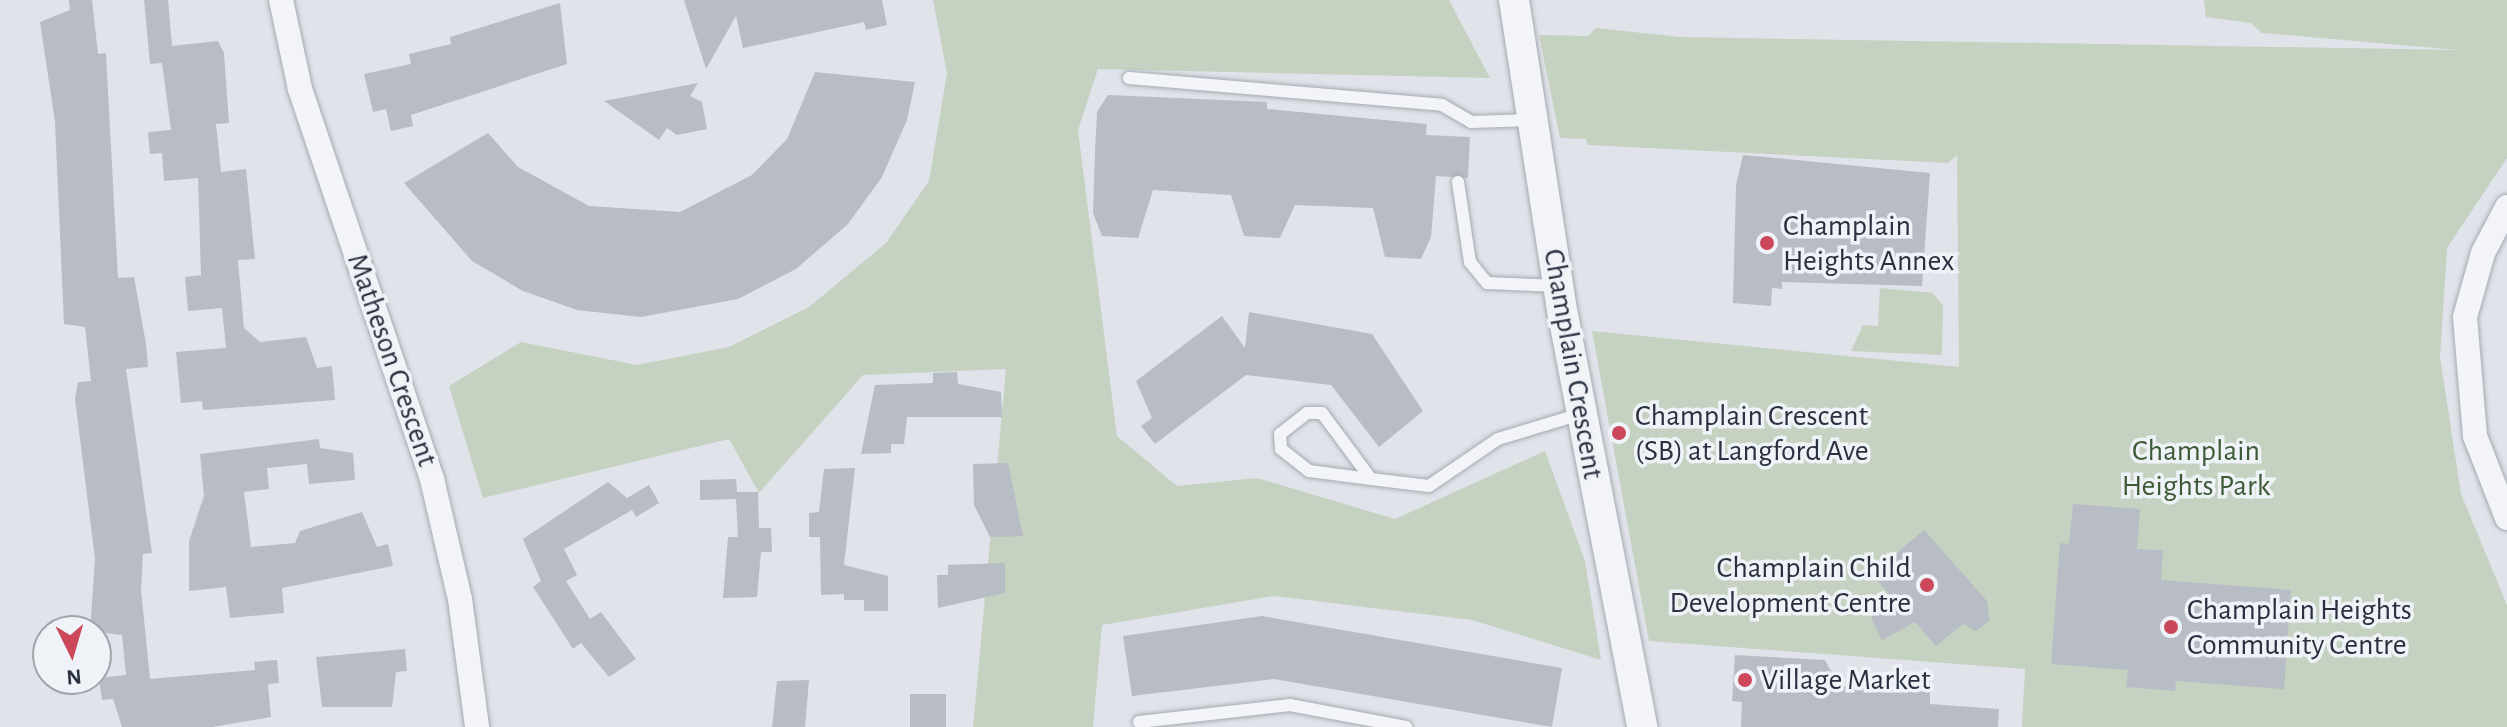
<!DOCTYPE html>
<html>
<head>
<meta charset="utf-8">
<style>
	body { margin:0 }
	#map { position:relative; width:2507px; height:727px; overflow:hidden; background:#e0e3e9; font-family:"Alegreya Sans",sans-serif }
	div>[style] { position:absolute }
	.green>* { inset:0; background:#c5d2c1 }
	.building>* { inset:0; background:#b7bcc5; transform-origin:0 0 }
	.roads { filter:drop-shadow(0 0 2px #a5aab3) drop-shadow(0 0 2px #a5aab3) }
	.service>* { height:12px; margin:-6px; padding:0 6px; transform-origin:6px; border-radius:6px; background:#f3f4f7 }
	.minor>* { height:24px; margin:-12px; padding:0 12px; transform-origin:12px; border-radius:12px; background:#f3f4f7 }
	.tertiary>* { height:30px; margin:-15px; padding:0 15px; transform-origin:15px; border-radius:15px; background:#f3f4f7 }
	.dots>* { width:22px; height:22px; translate:-50% -50%; box-sizing:border-box; border:4px solid #eff2f6; border-radius:50% }
	span { translate:-50% -50%; white-space:nowrap; text-align:center; line-height:1.15; -webkit-text-stroke:7px #eff2f6; paint-order:stroke }
	.poi-label { font-size:30px; color:#293140 }
	.left { translate:0 -50%; text-align:left }
	.right { translate:-100% -50%; text-align:right }
	.street-label { font-size:30px; color:#293140 }
	.park-label { font-size:30px; color:#3d5b36 }
	.north { position:absolute; left:32px; top:615px; width:80px; height:80px; box-sizing:border-box; background:#eff2f6; border:2px solid #a0a5ad; border-radius:50%; rotate:175deg; font-size:22px; font-weight:700; line-height:32px; text-align:center; color:#293140 }
	.north::after { content:''; display:block; margin:auto; width:28px; height:36px; background:#cb4759; clip-path:polygon(50% 0,100% 100%,50% 72%,0 100%) }
</style>
</head>
<body>
<div id="map">
	<div class="green">
		<i style="clip-path:polygon(933px 0,1449px 0,1490px 78px,1098px 69px,1078px 130px,1117px 436px,1177px 486px,1257px 478px,1395px 519px,1545px 451px,1585px 561px,1601px 660px,1472px 620px,1274px 596px,1102px 625px,1093px 727px,973px 727px,1006px 369px,863px 375px,759px 493px,729px 439px,483px 498px,449px 386px,521px 342px,637px 365px,729px 347px,809px 307px,886px 243px,929px 181px,947px 73px)"></i>
		<i style="clip-path:polygon(2204px 0,2507px 0,2507px 158px,2447px 248px,2440px 357px,2461px 494px,2507px 605px,2507px 727px,2022px 727px,2025px 669px,1649px 641px,1592px 331px,1959px 367px,1957px 155px,1948px 163px,1588px 145px,1586px 139px,1560px 138px,1539px 35px,1588px 36px,1596px 28px,1680px 37px,2459px 50px,2262px 33px,2251px 23px,2206px 17px)"></i>
		<i style="clip-path:polygon(1880px 288px,1933px 293px,1943px 306px,1942px 355px,1851px 351px,1863px 325px,1878px 326px)"></i>
	</div>
	<div class="building">
		<i style="clip-path:polygon(69px 0,92px 0,98px 54px,106px 53px,118px 278px,134px 277px,146px 344px,148px 367px,126px 369px,152px 553px,143px 554px,141px 590px,150px 679px,255px 670px,254px 662px,277px 660px,279px 683px,268px 684px,271px 717px,213px 727px,122px 727px,113px 699px,102px 700px,99px 678px,126px 675px,122px 635px,90px 631px,95px 559px,75px 399px,78px 382px,91px 381px,85px 327px,64px 324px,55px 122px,40px 22px,70px 10px)"></i>
		<i style="clip-path:polygon(144px 0,168px 0,172px 46px,218px 41px,224px 53px,229px 123px,216px 124px,221px 172px,246px 169px,255px 259px,238px 260px,244px 328px,260px 342px,306px 337px,317px 368px,332px 366px,335px 400px,203px 410px,202px 401px,181px 403px,176px 352px,226px 348px,222px 308px,188px 311px,185px 277px,201px 275px,198px 178px,164px 181px,162px 153px,150px 154px,148px 132px,171px 130px,162px 63px,150px 64px)"></i>
		<i style="clip-path:polygon(684px 0,882px 0,887px 25px,866px 30px,864px 22px,743px 48px,736px 16px,706px 69px)"></i>
		<i style="clip-path:polygon(560px 3px,567px 64px,411px 115px,413px 126px,391px 131px,386px 109px,373px 112px,364px 74px,411px 64px,409px 54px,451px 44px,450px 37px)"></i>
		<i style="clip-path:polygon(815px 72px,915px 82px,907px 120px,882px 177px,848px 224px,796px 269px,738px 299px,641px 317px,577px 310px,523px 291px,472px 261px,404px 183px,488px 133px,518px 167px,589px 206px,680px 212px,752px 175px,787px 139px)"></i>
		<i style="clip-path:polygon(698px 83px,690px 96px,702px 102px,707px 129px,677px 135px,667px 128px,659px 140px,604px 101px)"></i>
		<i style="clip-path:polygon(1108px 95px,1267px 102px,1267px 109px,1427px 124px,1426px 135px,1470px 137px,1468px 178px,1436px 176px,1431px 237px,1421px 259px,1385px 257px,1373px 208px,1295px 205px,1280px 238px,1244px 236px,1231px 195px,1153px 190px,1138px 238px,1102px 236px,1093px 213px,1095px 152px,1097px 112px)"></i>
		<i style="clip-path:polygon(1743px 155px,1930px 173px,1922px 286px,1782px 282px,1782px 289px,1772px 288px,1771px 306px,1733px 303px,1736px 185px)"></i>
		<i style="clip-path:polygon(1249px 312px,1372px 334px,1423px 411px,1379px 447px,1331px 385px,1246px 375px,1155px 444px,1141px 426px,1152px 418px,1136px 381px,1222px 316px,1245px 348px)"></i>
		<i style="clip-path:polygon(957px 372px,958px 384px,1001px 392px,1002px 417px,907px 417px,904px 444px,891px 444px,891px 453px,861px 454px,875px 385px,933px 383px,933px 373px)"></i>
		<i style="clip-path:polygon(319px 439px,320px 448px,353px 453px,355px 480px,309px 484px,307px 464px,267px 468px,269px 489px,244px 492px,251px 547px,295px 543px,300px 531px,362px 512px,377px 547px,388px 544px,393px 566px,282px 588px,284px 613px,230px 618px,226px 587px,189px 591px,189px 541px,204px 496px,200px 454px)"></i>
		<i style="clip-path:polygon(1008px 463px,1023px 536px,990px 537px,974px 505px,973px 464px)"></i>
		<i style="clip-path:polygon(855px 468px,844px 565px,888px 576px,888px 611px,864px 611px,864px 600px,844px 600px,844px 594px,821px 595px,820px 537px,809px 537px,809px 513px,819px 512px,824px 469px)"></i>
		<i style="clip-path:polygon(736px 479px,737px 492px,758px 492px,759px 528px,771px 528px,772px 552px,761px 552px,757px 597px,723px 598px,728px 537px,738px 537px,736px 499px,700px 500px,700px 480px)"></i>
		<i style="clip-path:polygon(608px 482px,627px 498px,649px 485px,659px 503px,636px 517px,632px 510px,564px 549px,577px 575px,566px 581px,590px 619px,601px 612px,636px 659px,609px 677px,581px 643px,573px 649px,533px 587px,541px 581px,523px 539px)"></i>
		<i style="clip-path:polygon(2073px 504px,2140px 509px,2137px 549px,2163px 550px,2161px 580px,2291px 590px,2284px 689px,2176px 681px,2175px 691px,2126px 687px,2128px 670px,2051px 664px,2060px 543px,2069px 544px)"></i>
		<i style="clip-path:polygon(1924px 530px,1987px 601px,1990px 620px,1976px 631px,1963px 624px,1936px 646px,1915px 622px,1882px 640px,1871px 617px,1892px 597px,1871px 574px)"></i>
		<i style="clip-path:polygon(1005px 563px,1005px 593px,938px 608px,937px 575px,948px 575px,948px 565px)"></i>
		<i style="clip-path:polygon(1262px 616px,1562px 668px,1552px 727px,1274px 679px,1132px 696px,1123px 636px)"></i>
		<i style="clip-path:polygon(405px 649px,407px 671px,396px 672px,392px 707px,322px 707px,316px 657px)"></i>
		<i style="clip-path:polygon(1735px 655px,1825px 660px,1839px 686px,1930px 692px,1930px 704px,1999px 709px,1998px 727px,1741px 727px,1742px 702px,1732px 701px)"></i>
		<i style="clip-path:polygon(809px 680px,805px 727px,772px 727px,777px 681px)"></i>
		<i style="left:910px;top:694px;width:36px;height:33px"></i>
	</div>
	<div class="roads">
		<div class="service">
			<i style="left:1129px;top:78px;width:314px;rotate:4.9deg"></i>
			<i style="left:1442px;top:105px;width:34px;rotate:30deg"></i>
			<i style="left:1471px;top:122px;width:61px;rotate:-1.9deg"></i>
			<i style="left:1458px;top:182px;width:81px;rotate:81.5deg"></i>
			<i style="left:1470px;top:262px;width:27px;rotate:51deg"></i>
			<i style="left:1487px;top:283px;width:71px;rotate:2.4deg"></i>
			<i style="left:1371px;top:479px;width:82px;rotate:-126.6deg"></i>
			<i style="left:1322px;top:413px;width:15px;rotate:180deg"></i>
			<i style="left:1307px;top:413px;width:34px;rotate:142deg"></i>
			<i style="left:1280px;top:434px;width:15px;rotate:86deg"></i>
			<i style="left:1281px;top:449px;width:36px;rotate:38deg"></i>
			<i style="left:1309px;top:471px;width:63px;rotate:7.4deg"></i>
			<i style="left:1371px;top:479px;width:58px;rotate:6.9deg"></i>
			<i style="left:1429px;top:486px;width:83px;rotate:-34.3deg"></i>
			<i style="left:1498px;top:439px;width:87px;rotate:-16.8deg"></i>
			<i style="left:1139px;top:722px;width:152px;rotate:-6.4deg"></i>
			<i style="left:1290px;top:705px;width:118px;rotate:10.7deg"></i>
		</div>
		<div class="minor">
			<i style="left:281px;top:0;width:91px;rotate:77.9deg"></i>
			<i style="left:300px;top:89px;width:412px;rotate:71.3deg"></i>
			<i style="left:432px;top:479px;width:123px;rotate:76.9deg"></i>
			<i style="left:460px;top:599px;width:129px;rotate:82.4deg"></i>
			<i style="left:2507px;top:207px;width:52px;rotate:117.6deg"></i>
			<i style="left:2483px;top:253px;width:66px;rotate:105.7deg"></i>
			<i style="left:2465px;top:317px;width:119px;rotate:85.2deg"></i>
			<i style="left:2475px;top:436px;width:88px;rotate:68.7deg"></i>
		</div>
		<div class="tertiary">
			<i style="left:1514px;top:0;width:319px;rotate:81.2deg"></i>
			<i style="left:1563px;top:315px;width:420px;rotate:79.1deg"></i>
		</div>
	</div>
	<div class="dots">
		<i style="left:1767px;top:243px;background:#cb4759"></i>
		<i style="left:1619px;top:433px;background:#cb4759"></i>
		<i style="left:1927px;top:585px;background:#cb4759"></i>
		<i style="left:2171px;top:627px;background:#cb4759"></i>
		<i style="left:1745px;top:680px;background:#cb4759"></i>
	</div>
	<div class="poi-label">
		<span class="left" style="left:1783px;top:243px">Champlain<br>Heights Annex</span>
		<span class="left" style="left:1635px;top:433px">Champlain Crescent<br>(SB) at Langford Ave</span>
		<span class="right" style="left:1911px;top:585px">Champlain Child<br>Development Centre</span>
		<span class="left" style="left:2187px;top:627px">Champlain Heights<br>Community Centre</span>
		<span class="left" style="left:1761px;top:680px">Village Market</span>
	</div>
	<div class="street-label">
		<span style="left:392px;top:360px;rotate:71deg">Matheson Crescent</span>
		<span style="left:1573px;top:364px;rotate:80deg">Champlain Crescent</span>
	</div>
	<div class="park-label">
		<span style="left:2196px;top:468px">Champlain<br>Heights Park</span>
	</div>
	<div class="north">N</div>
</div>
</body>
</html>
